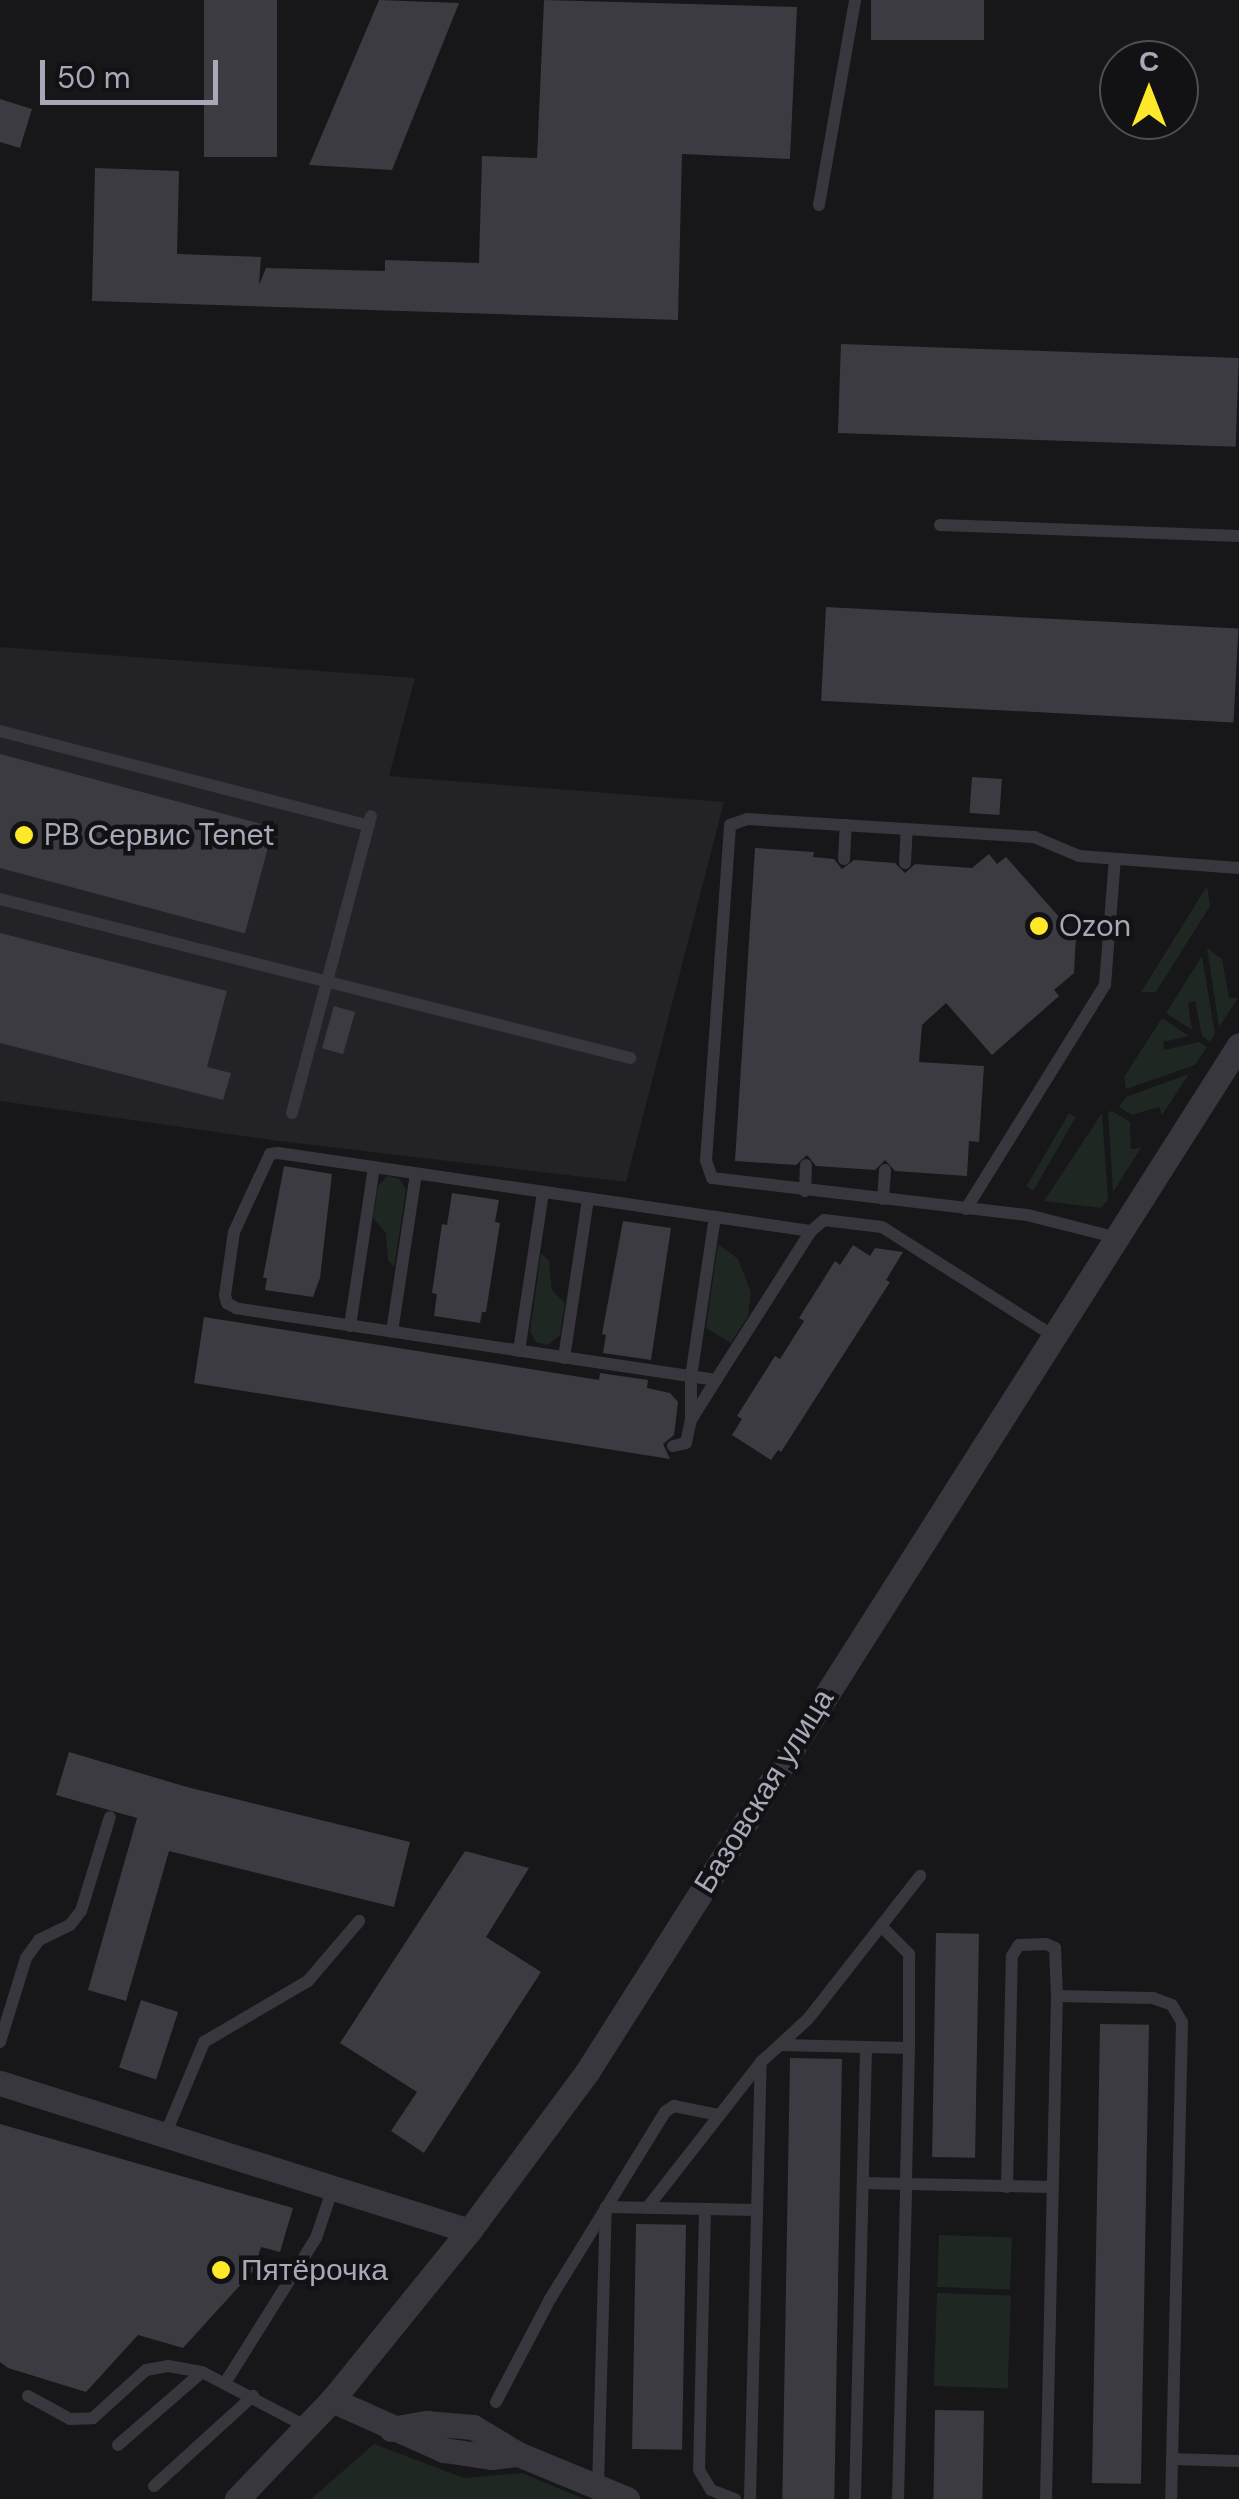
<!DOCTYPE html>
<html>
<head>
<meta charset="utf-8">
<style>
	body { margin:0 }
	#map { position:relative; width:1239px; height:2499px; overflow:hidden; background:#171619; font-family:"DM Sans",sans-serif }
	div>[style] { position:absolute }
	.built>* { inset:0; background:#232226 }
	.green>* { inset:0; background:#1e2721; transform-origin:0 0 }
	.building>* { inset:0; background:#3c3b41; transform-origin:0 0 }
	.service>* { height:12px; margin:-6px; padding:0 6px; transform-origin:6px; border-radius:6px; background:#38373e }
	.minor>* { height:25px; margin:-12.5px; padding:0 12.5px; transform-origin:12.5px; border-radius:12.5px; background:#38373e }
	.dots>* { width:28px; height:28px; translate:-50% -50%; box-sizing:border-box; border:5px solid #121114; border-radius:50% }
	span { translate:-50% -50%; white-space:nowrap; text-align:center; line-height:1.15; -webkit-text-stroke:9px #121114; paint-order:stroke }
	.poi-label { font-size:30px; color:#a7a9b9 }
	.left { translate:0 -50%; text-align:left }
	.street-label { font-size:30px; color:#a7a9b9 }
	.north { position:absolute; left:1099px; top:40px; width:100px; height:100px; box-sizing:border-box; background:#121114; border:2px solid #4e4e56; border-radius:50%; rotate:0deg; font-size:28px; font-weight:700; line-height:40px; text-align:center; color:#a7a9b9 }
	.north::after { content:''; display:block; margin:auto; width:35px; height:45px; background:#fde92a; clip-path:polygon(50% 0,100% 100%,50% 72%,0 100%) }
	.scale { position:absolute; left:40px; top:60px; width:178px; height:45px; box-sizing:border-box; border:5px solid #a7a9b9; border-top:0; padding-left:12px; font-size:30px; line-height:35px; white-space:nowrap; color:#a7a9b9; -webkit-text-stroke:8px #121114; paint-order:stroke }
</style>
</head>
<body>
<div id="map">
	<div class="built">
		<i style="clip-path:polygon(0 647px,415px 678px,389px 776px,724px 802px,626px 1182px,271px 1140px,0 1101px)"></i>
	</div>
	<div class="green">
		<i style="clip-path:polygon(1207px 886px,1210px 906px,1156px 992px,1141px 992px)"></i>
		<i style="clip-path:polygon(1207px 948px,1222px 959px,1229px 998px,1238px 998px,1219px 1027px)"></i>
		<i style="clip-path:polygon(1202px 956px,1215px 1034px,1210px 1042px,1202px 1036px,1195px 1001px,1188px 1003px,1192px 1030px,1166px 1013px)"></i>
		<i style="clip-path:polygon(1162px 1018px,1189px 1036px,1163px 1042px,1164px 1050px,1199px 1042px,1207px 1047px,1195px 1065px,1126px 1089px,1124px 1077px)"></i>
		<i style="clip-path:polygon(1189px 1074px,1162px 1115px,1159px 1107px,1132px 1115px,1119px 1107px,1126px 1097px)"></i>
		<i style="clip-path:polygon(1112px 1111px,1130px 1122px,1131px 1149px,1141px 1148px,1113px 1192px,1108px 1112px)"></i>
		<i style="left:1069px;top:1113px;width:8px;height:85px;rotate:30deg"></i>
		<i style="clip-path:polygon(1102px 1113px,1108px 1200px,1101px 1208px,1044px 1201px)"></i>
		<i style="clip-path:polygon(387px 1176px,400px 1179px,406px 1190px,394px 1267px,388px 1260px,386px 1233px,373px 1218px,378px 1186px)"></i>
		<i style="clip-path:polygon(718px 1244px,738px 1259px,751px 1292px,748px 1316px,731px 1343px,706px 1328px)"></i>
		<i style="clip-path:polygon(541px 1253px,549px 1261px,552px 1290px,565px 1303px,560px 1335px,548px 1345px,536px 1342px,530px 1331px)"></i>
		<i style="left:939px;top:2235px;width:73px;height:52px;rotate:2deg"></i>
		<i style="left:937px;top:2293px;width:74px;height:93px;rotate:2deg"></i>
		<i style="clip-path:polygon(374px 2444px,464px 2478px,522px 2473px,584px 2499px,311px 2499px)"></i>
	</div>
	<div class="building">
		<i style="left:204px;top:0;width:73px;height:157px"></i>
		<i style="clip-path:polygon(379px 0,459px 3px,392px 170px,309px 165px)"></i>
		<i style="clip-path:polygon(544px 0,797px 7px,790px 159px,682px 154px,678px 320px,92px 301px,95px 168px,179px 171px,177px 254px,261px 257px,259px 285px,266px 268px,385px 271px,385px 260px,479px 263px,482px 156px,537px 158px)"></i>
		<i style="left:984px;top:0;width:40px;height:113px;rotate:90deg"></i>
		<i style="clip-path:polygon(0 99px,32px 109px,20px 148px,0 142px)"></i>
		<i style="left:841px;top:344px;width:398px;height:89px;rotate:2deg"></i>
		<i style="left:826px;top:607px;width:413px;height:94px;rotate:3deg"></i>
		<i style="left:0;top:754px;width:283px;height:110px;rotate:15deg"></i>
		<i style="left:972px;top:777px;width:30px;height:36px;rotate:4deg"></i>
		<i style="clip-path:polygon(755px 848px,814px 852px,813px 857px,834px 859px,842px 869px,854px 860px,895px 863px,905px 873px,915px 864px,972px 868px,989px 854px,997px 864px,1006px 857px,1076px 936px,1074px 973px,1054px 990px,1059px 996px,992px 1055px,946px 1003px,922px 1025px,919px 1062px,984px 1066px,979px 1142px,969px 1141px,967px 1176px,895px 1171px,885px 1160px,875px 1170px,816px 1166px,807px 1155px,796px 1165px,735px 1161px)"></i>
		<i style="clip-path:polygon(0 933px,227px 991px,207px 1067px,231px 1073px,223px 1100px,0 1043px)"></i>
		<i style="left:334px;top:1006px;width:22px;height:44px;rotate:16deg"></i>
		<i style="clip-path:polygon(284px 1166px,332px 1174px,320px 1278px,313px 1297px,265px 1290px,267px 1278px,263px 1278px)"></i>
		<i style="clip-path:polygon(452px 1193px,499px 1200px,495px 1222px,500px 1223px,486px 1312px,482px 1312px,480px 1323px,434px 1316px,437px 1294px,432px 1293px,442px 1224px,447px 1225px)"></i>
		<i style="clip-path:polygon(623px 1221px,671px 1228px,651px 1360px,603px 1353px,606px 1335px,602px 1334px)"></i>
		<i style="clip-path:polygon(853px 1245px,870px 1256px,875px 1248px,903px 1252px,886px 1280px,890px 1282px,781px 1452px,778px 1450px,771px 1460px,732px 1435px,742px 1419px,737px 1416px,775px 1356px,780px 1359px,804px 1321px,799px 1318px,835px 1261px,840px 1265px)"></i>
		<i style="clip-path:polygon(204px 1317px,599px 1380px,600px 1373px,648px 1380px,647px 1388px,670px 1393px,678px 1402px,674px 1435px,663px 1444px,670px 1459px,194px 1383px)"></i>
		<i style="clip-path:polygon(69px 1752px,187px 1787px,410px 1842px,394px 1907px,169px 1851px,126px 2001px,88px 1990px,137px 1818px,56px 1795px)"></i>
		<i style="clip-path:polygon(465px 1851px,529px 1868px,486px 1937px,541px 1972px,424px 2153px,391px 2131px,417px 2092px,340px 2043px)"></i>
		<i style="left:936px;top:1933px;width:43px;height:224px;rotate:1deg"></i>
		<i style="left:141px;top:2000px;width:39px;height:71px;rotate:18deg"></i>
		<i style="left:1100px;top:2024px;width:49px;height:459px;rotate:1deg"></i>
		<i style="left:790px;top:2058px;width:52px;height:441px;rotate:1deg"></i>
		<i style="clip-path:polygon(0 2124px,293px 2208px,280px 2252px,261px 2247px,254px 2270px,183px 2348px,138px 2335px,86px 2392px,8px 2368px,0 2362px)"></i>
		<i style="left:636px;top:2224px;width:50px;height:225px;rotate:1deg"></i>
		<i style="left:935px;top:2410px;width:49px;height:89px;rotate:1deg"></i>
	</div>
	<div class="service">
		<i style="left:819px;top:205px;width:208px;rotate:-80deg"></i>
		<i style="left:940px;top:525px;width:299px;rotate:2.1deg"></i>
		<i style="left:0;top:731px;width:381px;rotate:14.4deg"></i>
		<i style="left:844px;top:859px;width:34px;rotate:-87deg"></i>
		<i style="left:905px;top:863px;width:34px;rotate:-87deg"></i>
		<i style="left:0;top:899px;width:650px;rotate:14.16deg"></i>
		<i style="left:292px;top:1113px;width:307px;rotate:-75.1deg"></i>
		<i style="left:805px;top:1191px;width:26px;rotate:-88deg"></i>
		<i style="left:883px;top:1199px;width:29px;rotate:-86deg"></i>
		<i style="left:966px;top:1209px;width:264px;rotate:-58.2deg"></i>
		<i style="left:1105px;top:985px;width:126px;rotate:-85.5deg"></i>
		<i style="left:1114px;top:1237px;width:90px;rotate:-165.8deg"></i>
		<i style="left:1027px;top:1215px;width:317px;rotate:-173.3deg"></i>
		<i style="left:712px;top:1178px;width:18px;rotate:-109deg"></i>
		<i style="left:706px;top:1161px;width:337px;rotate:-85.9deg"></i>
		<i style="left:730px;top:825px;width:18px;rotate:-19deg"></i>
		<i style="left:747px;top:819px;width:288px;rotate:3.6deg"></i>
		<i style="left:1034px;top:837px;width:49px;rotate:22.9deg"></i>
		<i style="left:1079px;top:856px;width:160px;rotate:4.3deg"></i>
		<i style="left:350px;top:1326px;width:161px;rotate:-81.4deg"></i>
		<i style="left:392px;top:1332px;width:160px;rotate:-81.4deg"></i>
		<i style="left:519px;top:1351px;width:161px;rotate:-81.4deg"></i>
		<i style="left:564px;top:1358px;width:161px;rotate:-81.4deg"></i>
		<i style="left:716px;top:1380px;width:485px;rotate:-171.5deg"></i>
		<i style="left:236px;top:1308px;width:10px;rotate:-151deg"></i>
		<i style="left:227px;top:1303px;width:8px;rotate:-104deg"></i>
		<i style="left:225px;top:1295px;width:64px;rotate:-81.9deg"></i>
		<i style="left:234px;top:1232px;width:86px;rotate:-65.2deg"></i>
		<i style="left:270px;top:1154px;width:8px;rotate:-7deg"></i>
		<i style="left:278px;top:1153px;width:539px;rotate:8.33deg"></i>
		<i style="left:691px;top:1417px;width:40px;rotate:-90deg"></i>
		<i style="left:691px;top:1377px;width:162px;rotate:-81.5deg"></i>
		<i style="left:673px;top:1446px;width:13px;rotate:-13deg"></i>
		<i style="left:686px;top:1443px;width:24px;rotate:-78deg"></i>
		<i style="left:691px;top:1420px;width:47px;rotate:-58deg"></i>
		<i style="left:716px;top:1380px;width:177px;rotate:-57.5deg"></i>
		<i style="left:811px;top:1231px;width:17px;rotate:-40deg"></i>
		<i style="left:824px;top:1220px;width:58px;rotate:6.9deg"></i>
		<i style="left:882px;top:1227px;width:201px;rotate:32.4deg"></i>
		<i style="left:881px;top:1926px;width:40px;rotate:45deg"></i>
		<i style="left:909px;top:1954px;width:94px;rotate:90deg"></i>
		<i style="left:0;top:2042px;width:88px;rotate:-72.8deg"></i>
		<i style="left:26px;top:1958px;width:22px;rotate:-54deg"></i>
		<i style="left:39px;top:1940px;width:34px;rotate:-26deg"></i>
		<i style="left:70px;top:1925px;width:18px;rotate:-52deg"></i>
		<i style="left:81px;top:1911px;width:98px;rotate:-72.9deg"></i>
		<i style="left:781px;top:2045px;width:85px;rotate:1.3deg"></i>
		<i style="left:165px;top:2135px;width:101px;rotate:-67.2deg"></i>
		<i style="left:204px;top:2042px;width:121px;rotate:-30.4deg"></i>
		<i style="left:308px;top:1981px;width:79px;rotate:-49.6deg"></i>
		<i style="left:1007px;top:2187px;width:231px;rotate:-88.8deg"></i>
		<i style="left:1012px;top:1956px;width:13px;rotate:-58deg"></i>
		<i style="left:1019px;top:1945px;width:27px;rotate:-2deg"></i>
		<i style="left:1046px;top:1944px;width:10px;rotate:24deg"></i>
		<i style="left:1055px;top:1948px;width:48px;rotate:87.6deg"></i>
		<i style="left:647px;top:2208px;width:185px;rotate:-52deg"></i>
		<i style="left:761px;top:2062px;width:64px;rotate:-42.5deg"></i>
		<i style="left:808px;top:2019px;width:182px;rotate:-51.9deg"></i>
		<i style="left:705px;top:2209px;width:261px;rotate:91.3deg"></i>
		<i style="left:699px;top:2470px;width:23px;rotate:59deg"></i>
		<i style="left:711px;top:2490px;width:26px;rotate:21deg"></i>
		<i style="left:225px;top:2383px;width:171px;rotate:-57.9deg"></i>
		<i style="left:316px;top:2238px;width:53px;rotate:-71.2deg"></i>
		<i style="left:28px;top:2396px;width:48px;rotate:28.7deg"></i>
		<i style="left:70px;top:2419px;width:23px;rotate:-2deg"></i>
		<i style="left:93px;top:2418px;width:72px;rotate:-42.2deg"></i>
		<i style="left:146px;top:2370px;width:22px;rotate:-10deg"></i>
		<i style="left:168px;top:2366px;width:35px;rotate:10deg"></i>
		<i style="left:202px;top:2372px;width:119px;rotate:27.6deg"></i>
		<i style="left:496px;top:2402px;width:116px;rotate:-62.3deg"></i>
		<i style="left:550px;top:2299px;width:220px;rotate:-58.4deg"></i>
		<i style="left:665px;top:2112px;width:11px;rotate:-34deg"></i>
		<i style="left:674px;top:2106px;width:46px;rotate:11.3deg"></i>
		<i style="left:118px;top:2445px;width:111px;rotate:-41deg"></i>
		<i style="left:1172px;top:2459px;width:67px;rotate:1.7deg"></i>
		<i style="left:154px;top:2486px;width:134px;rotate:-42.3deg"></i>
		<i style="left:598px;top:2487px;width:280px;rotate:-88.4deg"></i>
		<i style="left:606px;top:2207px;width:151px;rotate:1.1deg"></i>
		<i style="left:750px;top:2499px;width:437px;rotate:-88.6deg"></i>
		<i style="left:855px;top:2499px;width:452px;rotate:-88.6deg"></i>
		<i style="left:866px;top:2047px;width:43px;rotate:1.3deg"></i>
		<i style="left:909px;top:2048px;width:136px;rotate:91.3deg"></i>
		<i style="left:906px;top:2184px;width:43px;rotate:-178.7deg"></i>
		<i style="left:898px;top:2499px;width:315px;rotate:-88.5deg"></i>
		<i style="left:906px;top:2184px;width:147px;rotate:1.2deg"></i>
		<i style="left:1046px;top:2499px;width:503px;rotate:-88.75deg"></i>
		<i style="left:1057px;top:1996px;width:96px;rotate:1.2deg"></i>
		<i style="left:1153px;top:1998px;width:20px;rotate:20deg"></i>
		<i style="left:1172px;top:2005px;width:20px;rotate:60deg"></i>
		<i style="left:1182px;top:2022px;width:477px;rotate:91.3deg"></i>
	</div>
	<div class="minor">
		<i style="left:0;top:2083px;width:492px;rotate:17.5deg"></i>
		<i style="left:332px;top:2400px;width:123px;rotate:24.1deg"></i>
		<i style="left:444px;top:2450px;width:49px;rotate:8.3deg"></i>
		<i style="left:492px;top:2457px;width:26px;rotate:-7deg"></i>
		<i style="left:391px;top:2429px;width:36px;rotate:-10deg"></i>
		<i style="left:426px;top:2423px;width:47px;rotate:4.9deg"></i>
		<i style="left:473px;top:2427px;width:52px;rotate:31deg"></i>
		<i style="left:518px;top:2454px;width:118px;rotate:22.4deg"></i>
		<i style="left:237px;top:2499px;width:137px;rotate:-46.2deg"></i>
		<i style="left:332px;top:2400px;width:218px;rotate:-51deg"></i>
		<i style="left:469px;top:2231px;width:198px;rotate:-53.4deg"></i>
		<i style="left:587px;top:2072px;width:1216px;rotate:-57.59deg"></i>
	</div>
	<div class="dots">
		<i style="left:24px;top:835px;background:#fde92a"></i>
		<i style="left:1039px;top:926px;background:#fde92a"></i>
		<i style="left:221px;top:2270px;background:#fde92a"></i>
	</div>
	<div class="poi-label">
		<span class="left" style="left:44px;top:835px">PB Сервис Tenet</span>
		<span class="left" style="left:1059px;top:926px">Ozon</span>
		<span class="left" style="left:241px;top:2270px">Пятёрочка</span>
	</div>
	<div class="street-label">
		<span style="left:764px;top:1791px;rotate:-58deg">Базовская улица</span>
	</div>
	<div class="north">С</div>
	<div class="scale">50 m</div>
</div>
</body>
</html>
